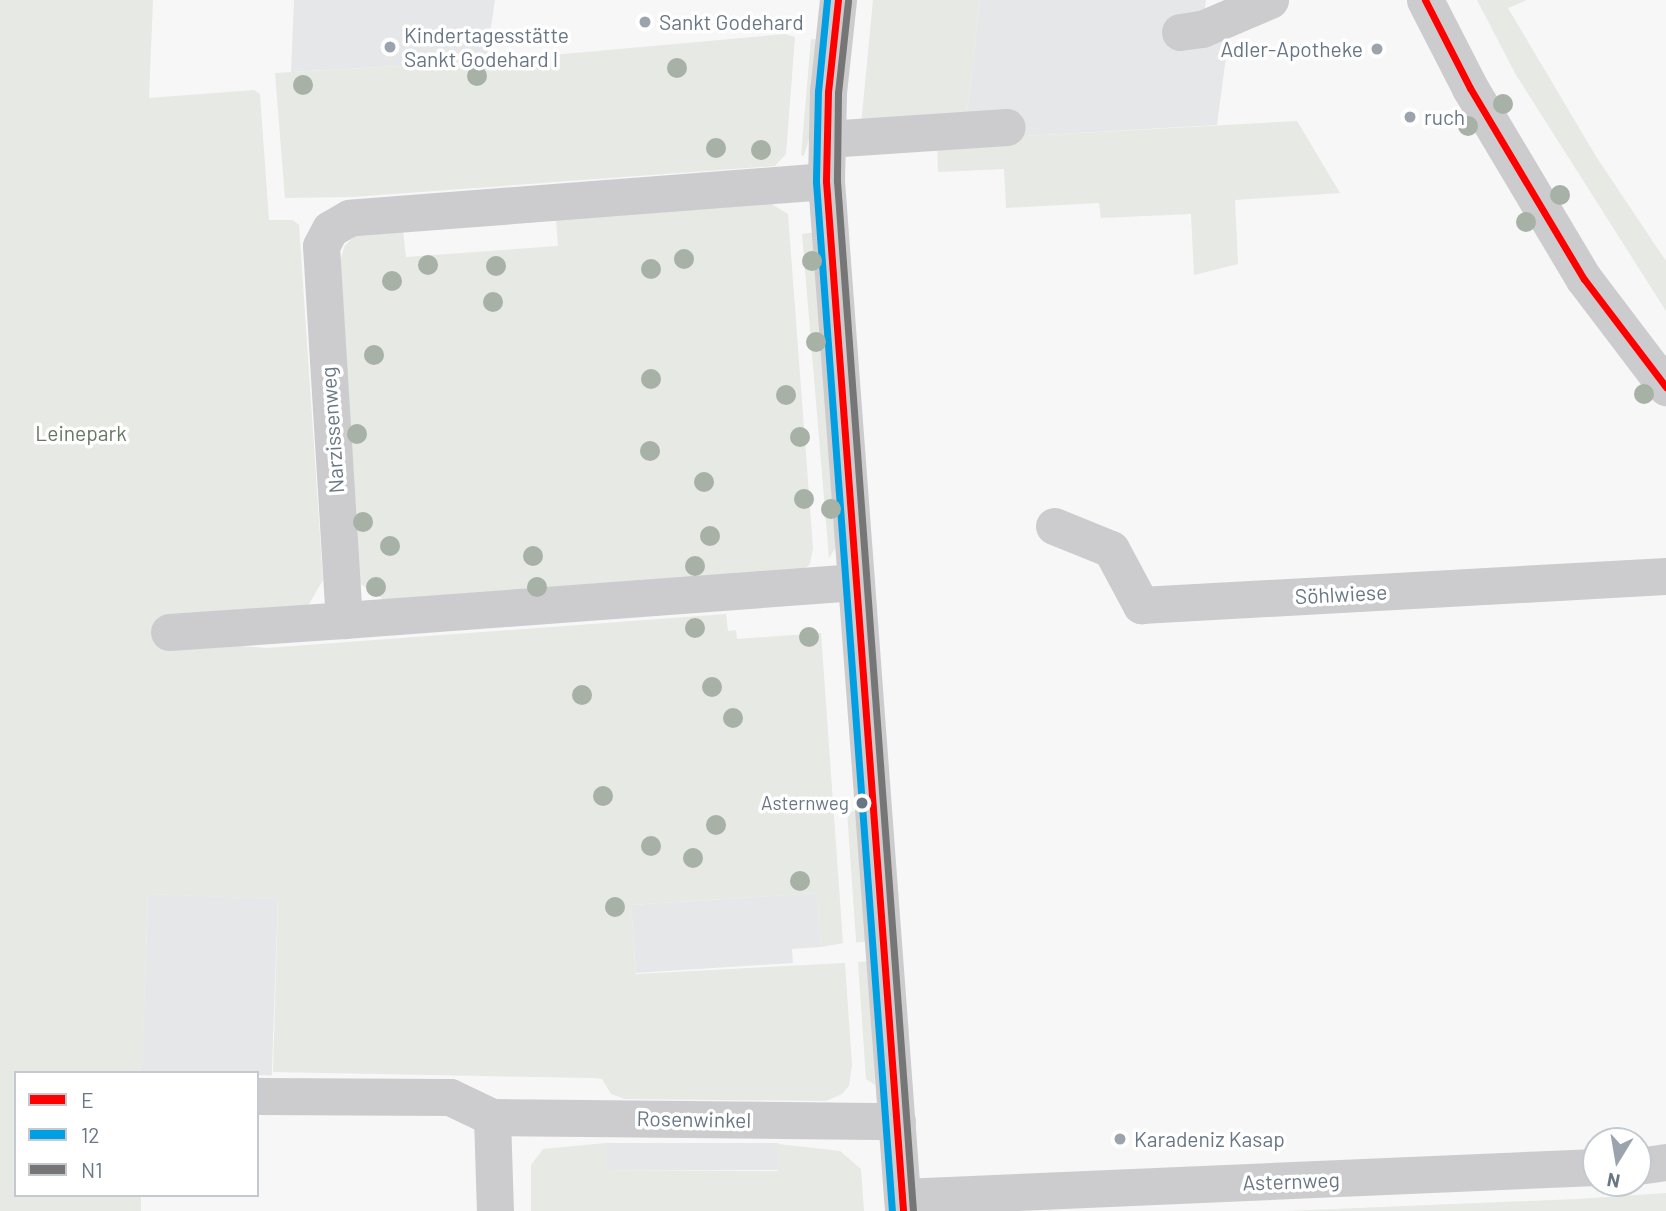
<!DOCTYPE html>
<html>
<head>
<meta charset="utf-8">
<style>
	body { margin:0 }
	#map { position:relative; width:1666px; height:1211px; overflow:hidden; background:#f7f7f7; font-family:Barlow,sans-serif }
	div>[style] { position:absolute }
	.built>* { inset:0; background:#e6e7e8; transform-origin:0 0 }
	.green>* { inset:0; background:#e6e9e4; transform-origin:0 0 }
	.minor>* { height:37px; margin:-18.5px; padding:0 18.5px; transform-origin:18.5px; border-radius:18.5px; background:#ccccce }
	.bus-1>* { height:7px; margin:-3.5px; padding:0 3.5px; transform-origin:3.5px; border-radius:3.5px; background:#f00 }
	.bus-2>* { height:7px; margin:-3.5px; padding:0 3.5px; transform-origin:3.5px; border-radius:3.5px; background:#009fe3 }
	.bus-3>* { height:7px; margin:-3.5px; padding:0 3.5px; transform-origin:3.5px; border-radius:3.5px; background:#767676 }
	.trees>* { width:20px; height:20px; margin:-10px; border-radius:50%; background:#a7b1a6 }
	.dots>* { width:19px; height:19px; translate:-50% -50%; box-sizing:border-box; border:4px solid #fff; border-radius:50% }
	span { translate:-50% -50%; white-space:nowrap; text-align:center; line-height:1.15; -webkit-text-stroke:7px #fff; paint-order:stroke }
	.bus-label { font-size:19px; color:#697785 }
	.right { translate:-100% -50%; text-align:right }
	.poi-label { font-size:21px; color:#697785 }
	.left { translate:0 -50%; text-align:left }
	.street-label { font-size:21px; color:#697785 }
	.park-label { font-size:21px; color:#667864 }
	.legend { position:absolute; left:14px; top:1071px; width:245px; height:126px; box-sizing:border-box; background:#fff; border:2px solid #c3c9ce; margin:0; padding:9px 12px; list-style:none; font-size:21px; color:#697785 }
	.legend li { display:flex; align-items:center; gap:14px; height:35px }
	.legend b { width:35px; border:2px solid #c3c9ce }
	.north { position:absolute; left:1582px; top:1127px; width:70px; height:70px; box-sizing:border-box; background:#fff; border:2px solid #c3c9ce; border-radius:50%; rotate:191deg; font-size:19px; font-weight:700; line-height:28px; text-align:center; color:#697785 }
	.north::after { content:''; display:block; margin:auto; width:24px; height:32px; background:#9ba4ad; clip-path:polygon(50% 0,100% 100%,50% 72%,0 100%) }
</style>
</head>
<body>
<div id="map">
	<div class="built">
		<i style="clip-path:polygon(294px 0,495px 0,486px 61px,291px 72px)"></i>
		<i style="clip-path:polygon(980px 0,1206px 0,1201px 38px,1228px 42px,1217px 125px,989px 138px,967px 112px)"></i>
		<i style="clip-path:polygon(817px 893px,821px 947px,792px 949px,793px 963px,636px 973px,631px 905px)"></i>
		<i style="left:148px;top:894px;width:130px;height:177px;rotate:2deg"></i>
		<i style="left:606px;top:1143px;width:172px;height:27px"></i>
	</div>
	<div class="green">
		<i style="clip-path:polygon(0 0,153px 0,149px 98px,254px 90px,260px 94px,269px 220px,293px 220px,299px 225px,323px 580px,308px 606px,212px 644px,267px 648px,726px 614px,728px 631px,736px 630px,737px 639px,821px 633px,843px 943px,821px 947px,817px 893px,631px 905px,636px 974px,845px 963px,852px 1065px,849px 1086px,842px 1094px,826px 1101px,625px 1099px,611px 1094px,602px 1079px,594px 1078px,273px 1072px,278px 899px,148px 894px,142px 1071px,205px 1073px,16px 1073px,16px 1195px,141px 1195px,141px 1211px,0 1211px)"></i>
		<i style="clip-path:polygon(873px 0,980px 0,967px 112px,861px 125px)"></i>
		<i style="clip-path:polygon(1477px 0,1527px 0,1508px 8px,1597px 158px,1666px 261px,1666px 311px,1516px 75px)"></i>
		<i style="clip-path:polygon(785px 34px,795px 37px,786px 154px,775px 166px,352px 197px,285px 198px,275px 73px,486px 61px)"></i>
		<i style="clip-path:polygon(811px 39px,820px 40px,815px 119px,804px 156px,801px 155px)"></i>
		<i style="clip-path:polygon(1297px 121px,1340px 193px,1235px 200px,1238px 264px,1194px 275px,1191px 214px,1101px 218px,1099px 203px,1006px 208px,1004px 169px,938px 172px,937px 141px)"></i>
		<i style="clip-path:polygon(770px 203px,788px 214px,813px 548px,810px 564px,803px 570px,384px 600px,358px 582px,340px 263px,344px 247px,357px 233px,403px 230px,406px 257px,558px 246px,556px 219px)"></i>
		<i style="clip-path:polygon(816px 232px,839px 543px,829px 558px,802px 234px)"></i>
		<i style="left:858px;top:811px;width:131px;height:11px;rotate:86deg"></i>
		<i style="clip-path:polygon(869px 961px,875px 1085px,866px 1079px,858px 962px)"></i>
		<i style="clip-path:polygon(606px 1143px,606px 1170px,778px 1171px,778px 1144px,840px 1151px,861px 1169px,864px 1211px,531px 1211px,531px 1165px,543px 1149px)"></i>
		<i style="clip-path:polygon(1666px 1193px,1666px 1211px,1286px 1211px,1577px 1199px)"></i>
	</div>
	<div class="minor">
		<i style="left:838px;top:0;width:93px;rotate:96.2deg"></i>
		<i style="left:828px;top:92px;width:89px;rotate:91.3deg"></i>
		<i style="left:826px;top:181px;width:1033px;rotate:85.72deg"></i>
		<i style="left:1425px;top:0;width:99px;rotate:62.9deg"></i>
		<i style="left:1470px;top:88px;width:222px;rotate:59.2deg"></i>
		<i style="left:1584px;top:279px;width:136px;rotate:52.8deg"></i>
		<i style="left:1180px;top:32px;width:22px;rotate:-8deg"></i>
		<i style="left:1202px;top:29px;width:74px;rotate:-23.1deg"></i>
		<i style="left:827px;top:139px;width:180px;rotate:-3.8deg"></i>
		<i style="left:826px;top:181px;width:478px;rotate:175.6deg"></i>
		<i style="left:349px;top:218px;width:22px;rotate:150deg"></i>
		<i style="left:330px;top:229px;width:19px;rotate:118deg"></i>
		<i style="left:321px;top:246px;width:375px;rotate:86.5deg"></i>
		<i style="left:344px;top:620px;width:513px;rotate:-4.24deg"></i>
		<i style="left:1054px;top:526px;width:61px;rotate:22deg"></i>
		<i style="left:1111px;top:549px;width:64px;rotate:61.8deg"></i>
		<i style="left:1141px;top:605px;width:526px;rotate:-3.16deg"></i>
		<i style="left:169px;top:632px;width:175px;rotate:-3.9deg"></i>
		<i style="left:257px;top:1096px;width:193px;rotate:0.3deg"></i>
		<i style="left:450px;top:1097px;width:47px;rotate:25.5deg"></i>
		<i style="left:492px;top:1117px;width:405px;rotate:0.6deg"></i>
		<i style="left:492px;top:1117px;width:94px;rotate:88.2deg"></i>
		<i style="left:1638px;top:1166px;width:28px;rotate:-8deg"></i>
		<i style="left:902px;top:1197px;width:695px;rotate:-2.48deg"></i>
	</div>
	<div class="bus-1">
		<i style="left:838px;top:0;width:93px;rotate:96.2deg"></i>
		<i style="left:828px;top:92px;width:89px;rotate:91.3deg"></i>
		<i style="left:826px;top:181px;width:1033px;rotate:85.72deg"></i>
		<i style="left:1425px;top:0;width:99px;rotate:62.9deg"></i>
		<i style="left:1470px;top:88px;width:222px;rotate:59.2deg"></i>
		<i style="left:1584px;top:279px;width:136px;rotate:52.8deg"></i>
	</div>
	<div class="bus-2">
		<i style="left:827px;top:0;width:91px;rotate:95.6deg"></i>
		<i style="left:818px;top:91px;width:91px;rotate:91.3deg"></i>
		<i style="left:816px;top:182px;width:1032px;rotate:85.78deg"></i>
	</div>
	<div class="bus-3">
		<i style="left:848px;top:1px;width:93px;rotate:96.2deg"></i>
		<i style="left:838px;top:93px;width:88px;rotate:90.7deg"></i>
		<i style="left:837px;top:181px;width:1032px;rotate:85.78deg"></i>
	</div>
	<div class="trees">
		<i style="left:677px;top:68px"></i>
		<i style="left:477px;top:76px"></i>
		<i style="left:303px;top:85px"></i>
		<i style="left:1503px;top:104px"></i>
		<i style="left:1468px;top:126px"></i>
		<i style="left:716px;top:148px"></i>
		<i style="left:761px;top:150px"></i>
		<i style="left:1560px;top:195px"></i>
		<i style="left:1526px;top:222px"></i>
		<i style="left:684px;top:259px"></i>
		<i style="left:812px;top:261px"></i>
		<i style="left:428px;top:265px"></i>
		<i style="left:496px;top:266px"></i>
		<i style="left:651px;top:269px"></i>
		<i style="left:392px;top:281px"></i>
		<i style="left:493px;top:302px"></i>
		<i style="left:816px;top:342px"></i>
		<i style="left:374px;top:355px"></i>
		<i style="left:651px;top:379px"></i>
		<i style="left:1644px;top:394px"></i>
		<i style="left:786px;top:395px"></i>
		<i style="left:357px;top:434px"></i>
		<i style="left:800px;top:437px"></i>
		<i style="left:650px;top:451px"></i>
		<i style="left:704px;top:482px"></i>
		<i style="left:804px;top:499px"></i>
		<i style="left:831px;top:509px"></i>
		<i style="left:363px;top:522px"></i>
		<i style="left:710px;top:536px"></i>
		<i style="left:390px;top:546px"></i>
		<i style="left:533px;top:556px"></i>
		<i style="left:695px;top:566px"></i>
		<i style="left:376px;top:587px"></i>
		<i style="left:537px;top:587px"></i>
		<i style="left:695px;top:628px"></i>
		<i style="left:809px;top:637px"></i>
		<i style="left:712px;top:687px"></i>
		<i style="left:582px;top:695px"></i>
		<i style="left:733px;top:718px"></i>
		<i style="left:603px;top:796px"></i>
		<i style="left:716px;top:825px"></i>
		<i style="left:651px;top:846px"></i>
		<i style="left:693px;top:858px"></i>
		<i style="left:800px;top:881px"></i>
		<i style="left:615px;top:907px"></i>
	</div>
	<div class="dots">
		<i style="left:645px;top:22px;background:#9ba4ad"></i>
		<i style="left:390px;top:47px;background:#9ba4ad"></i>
		<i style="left:1377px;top:49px;background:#9ba4ad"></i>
		<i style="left:1410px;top:117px;background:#9ba4ad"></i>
		<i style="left:862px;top:803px;background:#697785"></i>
		<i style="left:1120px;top:1139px;background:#9ba4ad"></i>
	</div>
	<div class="bus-label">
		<span class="right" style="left:849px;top:803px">Asternweg</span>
	</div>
	<div class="poi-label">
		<span class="left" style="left:659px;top:22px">Sankt Godehard</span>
		<span class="left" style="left:404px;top:47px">Kindertagesstätte<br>Sankt Godehard I</span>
		<span class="right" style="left:1363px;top:49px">Adler-Apotheke</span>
		<span class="left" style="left:1424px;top:117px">ruch</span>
		<span class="left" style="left:1134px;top:1139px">Karadeniz Kasap</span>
	</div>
	<div class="street-label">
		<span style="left:332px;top:430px;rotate:-94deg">Narzissenweg</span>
		<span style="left:1341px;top:594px;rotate:-3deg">Söhlwiese</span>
		<span style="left:694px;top:1119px;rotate:1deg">Rosenwinkel</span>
		<span style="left:1291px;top:1181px;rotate:-2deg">Asternweg</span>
	</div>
	<div class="park-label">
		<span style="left:81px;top:433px">Leinepark</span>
	</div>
	<ul class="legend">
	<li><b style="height:9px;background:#f00"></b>E</li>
	<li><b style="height:9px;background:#009fe3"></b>12</li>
	<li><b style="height:9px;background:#767676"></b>N1</li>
	</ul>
	<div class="north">N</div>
</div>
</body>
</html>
